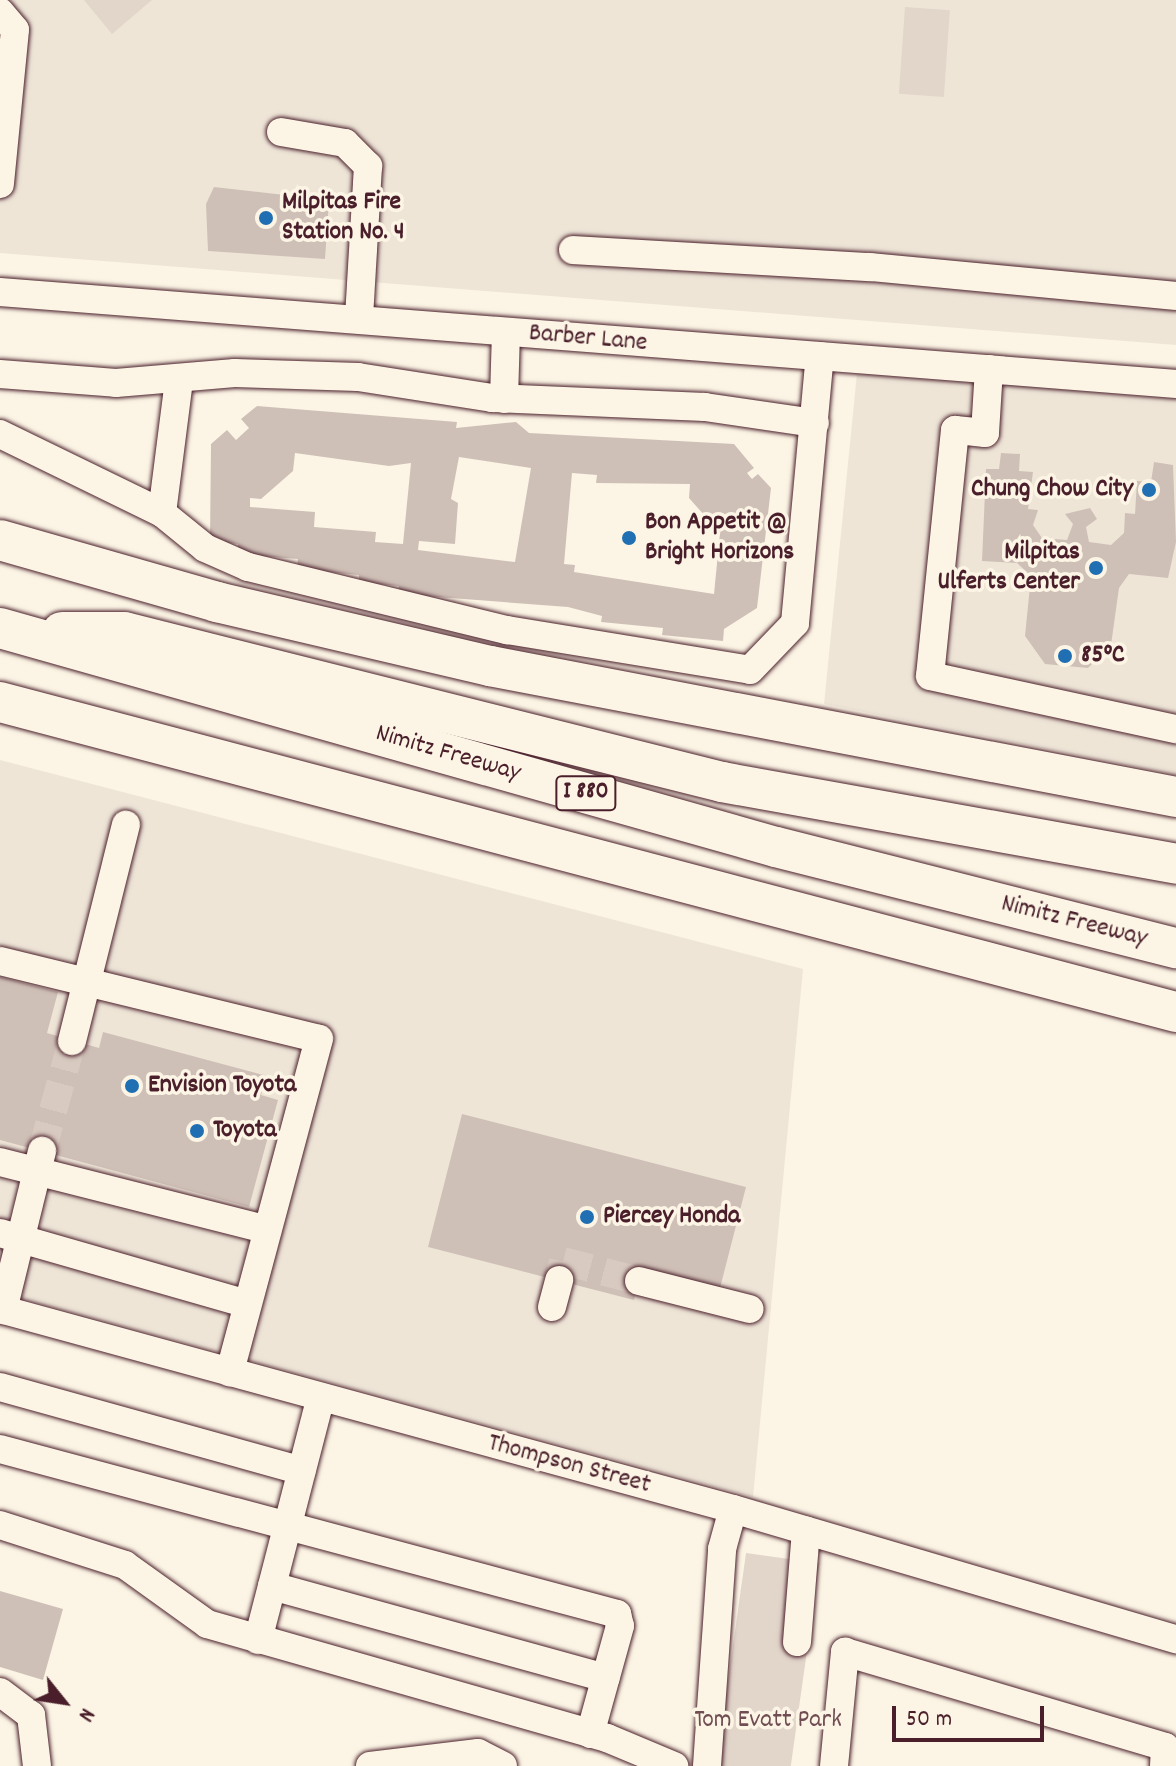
<!DOCTYPE html>
<html>
<head>
<meta charset="utf-8">
<style>
	body { margin:0 }
	#map { position:relative; width:1176px; height:1766px; overflow:hidden; background:#fcf5e5; font-family:Dekko,sans-serif }
	div>[style] { position:absolute }
	.built>* { inset:0; background:#eee5d7 }
	.green>* { inset:0; background:#e2d5ca; transform-origin:0 0 }
	.building>* { inset:0; background:#cfc0b7 }
	.minor-tunnel>* { height:28px; margin-top:-14px; transform-origin:0; background:repeating-linear-gradient(90deg,#d8cac0 0 28px,transparent 0 42px) }
	.roads { filter:drop-shadow(0 0 2px #4a1f2b) drop-shadow(0 0 2px #4a1f2b) }
	.minor>* { height:28px; margin:-14px; padding:0 14px; transform-origin:14px; border-radius:14px; background:#fcf5e5 }
	.highway>* { height:40px; margin:-20px; padding:0 20px; transform-origin:20px; border-radius:20px; background:#fcf5e5 }
	.dots>* { width:22px; height:22px; translate:-50% -50%; box-sizing:border-box; border:4px solid #fcf5e5; border-radius:50% }
	span { translate:-50% -50%; white-space:nowrap; text-align:center; line-height:1.15; -webkit-text-stroke:7px #fcf5e5; paint-order:stroke }
	.shield-label span { padding:2px 6px; background:#fcf5e5; border:2px solid; border-radius:6px; -webkit-text-stroke-width:0 }
	.shield-label { font-size:24px; color:#4a1f2b; font-weight:700 }
	.poi-label { font-size:26px; color:#4a1f2b; font-weight:700 }
	.left { translate:0 -50%; text-align:left }
	.right { translate:-100% -50%; text-align:right }
	.street-label { font-size:26px; color:#4a1f2b }
	.park-label { font-size:26px; color:#704c53 }
	.north { position:absolute; left:24px; top:1662px; width:80px; height:80px; -webkit-text-stroke:6px #fcf5e5; paint-order:stroke; rotate:120deg; font-size:22px; font-weight:700; line-height:32px; text-align:center; color:#4a1f2b }
	.north::after { content:''; display:block; margin:auto; width:28px; height:36px; background:#4a1f2b; clip-path:polygon(50% 0,100% 100%,50% 72%,0 100%) }
	.scale { position:absolute; left:892px; top:1706px; width:152px; height:36px; box-sizing:border-box; border:4px solid #4a1f2b; border-top:0; padding-left:10px; font-size:24px; line-height:28px; white-space:nowrap; color:#4a1f2b; -webkit-text-stroke:6px #fcf5e5; paint-order:stroke }
</style>
</head>
<body>
<div id="map">
	<div class="built">
		<i style="clip-path:polygon(0 0,1176px 0,1176px 345px,0 253px)"></i>
		<i style="clip-path:polygon(858px 363px,1176px 391px,1176px 775px,824px 704px)"></i>
		<i style="clip-path:polygon(0 760px,803px 969px,753px 1497px,0 1293px)"></i>
	</div>
	<div class="green">
		<i style="clip-path:polygon(84px 0,152px 0,112px 34px)"></i>
		<i style="left:905px;top:7px;width:45px;height:87px;rotate:4deg"></i>
		<i style="left:746px;top:1553px;width:74px;height:214px;rotate:8deg"></i>
	</div>
	<div class="building">
		<i style="clip-path:polygon(214px 187px,329px 200px,325px 259px,208px 251px,206px 204px)"></i>
		<i style="clip-path:polygon(evenodd,257px 406px,457px 422px,456px 428px,516px 422px,529px 433px,734px 444px,754px 468px,747px 473px,752px 479px,758px 474px,771px 488px,757px 608px,724px 629px,723px 641px,662px 635px,663px 628px,601px 622px,602px 616px,568px 607px,398px 594px,399px 586px,359px 582px,359px 575px,297px 569px,298px 559px,237px 554px,238px 544px,210px 541px,211px 444px,227px 430px,236px 440px,249px 428px,241px 419px,257px 406px,295px 453px,389px 466px,411px 463px,403px 544px,375px 542px,376px 532px,314px 527px,315px 512px,250px 507px,250px 498px,261px 499px,293px 471px,295px 453px,257px 406px,459px 457px,531px 468px,515px 562px,418px 550px,419px 541px,455px 544px,458px 503px,451px 499px,459px 457px,257px 406px,572px 473px,597px 475px,596px 483px,690px 484px,689px 498px,720px 533px,714px 594px,574px 572px,575px 565px,564px 564px,572px 473px)"></i>
		<i style="clip-path:polygon(1001px 453px,1020px 454px,1019px 471px,1033px 472px,1028px 509px,1038px 510px,1033px 525px,1042px 538px,1067px 540px,1073px 524px,1065px 514px,1090px 508px,1097px 519px,1086px 527px,1089px 542px,1111px 545px,1124px 533px,1125px 513px,1135px 514px,1137px 481px,1151px 482px,1154px 462px,1173px 465px,1176px 542px,1168px 578px,1129px 574px,1119px 588px,1111px 645px,1088px 668px,1045px 664px,1025px 636px,1031px 576px,1017px 563px,982px 561px,986px 469px,999px 469px)"></i>
		<i style="clip-path:polygon(0 977px,58px 992px,47px 1033px,99px 1048px,103px 1032px,267px 1076px,261px 1095px,278px 1100px,249px 1207px,0 1140px)"></i>
		<i style="clip-path:polygon(462px 1114px,746px 1187px,720px 1288px,642px 1268px,634px 1300px,428px 1247px)"></i>
		<i style="clip-path:polygon(0 1591px,63px 1609px,43px 1680px,0 1667px)"></i>
	</div>
	<div class="minor-tunnel">
		<i style="left:42px;top:1151px;width:114px;rotate:-74.7deg"></i>
		<i style="left:559px;top:1280px;width:19px;rotate:-78deg"></i>
		<i style="left:563px;top:1261px;width:79px;rotate:14.7deg"></i>
	</div>
	<div class="roads">
		<div class="minor">
			<i style="left:0;top:12px;width:23px;rotate:50deg"></i>
			<i style="left:15px;top:30px;width:155px;rotate:95.6deg"></i>
			<i style="left:281px;top:132px;width:65px;rotate:9.8deg"></i>
			<i style="left:345px;top:143px;width:33px;rotate:45deg"></i>
			<i style="left:368px;top:166px;width:153px;rotate:93.4deg"></i>
			<i style="left:573px;top:250px;width:297px;rotate:3.3deg"></i>
			<i style="left:870px;top:267px;width:307px;rotate:5.4deg"></i>
			<i style="left:0;top:292px;width:1180px;rotate:4.47deg"></i>
			<i style="left:989px;top:369px;width:64px;rotate:93.6deg"></i>
			<i style="left:985px;top:433px;width:30px;rotate:-174deg"></i>
			<i style="left:955px;top:430px;width:247px;rotate:95.8deg"></i>
			<i style="left:930px;top:676px;width:252px;rotate:12.2deg"></i>
			<i style="left:0;top:374px;width:116px;rotate:4.4deg"></i>
			<i style="left:116px;top:383px;width:119px;rotate:-4.8deg"></i>
			<i style="left:235px;top:373px;width:123px;rotate:1.9deg"></i>
			<i style="left:358px;top:377px;width:136px;rotate:8.9deg"></i>
			<i style="left:492px;top:398px;width:213px;rotate:2.4deg"></i>
			<i style="left:705px;top:407px;width:111px;rotate:8.3deg"></i>
			<i style="left:504px;top:399px;width:67px;rotate:-88.3deg"></i>
			<i style="left:0;top:434px;width:180px;rotate:26deg"></i>
			<i style="left:162px;top:513px;width:55px;rotate:39.1deg"></i>
			<i style="left:205px;top:548px;width:47px;rotate:23.8deg"></i>
			<i style="left:248px;top:567px;width:267px;rotate:13.7deg"></i>
			<i style="left:507px;top:630px;width:246px;rotate:9.3deg"></i>
			<i style="left:750px;top:670px;width:65px;rotate:-46.2deg"></i>
			<i style="left:795px;top:623px;width:268px;rotate:-84.7deg"></i>
			<i style="left:162px;top:513px;width:133px;rotate:-82.7deg"></i>
			<i style="left:0;top:961px;width:328px;rotate:13.7deg"></i>
			<i style="left:319px;top:1039px;width:345px;rotate:105deg"></i>
			<i style="left:72px;top:1041px;width:223px;rotate:-76deg"></i>
			<i style="left:0;top:1162px;width:276px;rotate:14.2deg"></i>
			<i style="left:0;top:1233px;width:257px;rotate:16deg"></i>
			<i style="left:639px;top:1281px;width:114px;rotate:14.2deg"></i>
			<i style="left:552px;top:1307px;width:28px;rotate:-75deg"></i>
			<i style="left:0;top:1309px;width:760px;rotate:15.26deg"></i>
			<i style="left:733px;top:1509px;width:462px;rotate:16.4deg"></i>
			<i style="left:3px;top:1310px;width:164px;rotate:-76.2deg"></i>
			<i style="left:0;top:1387px;width:313px;rotate:15.5deg"></i>
			<i style="left:0;top:1449px;width:639px;rotate:14.97deg"></i>
			<i style="left:617px;top:1614px;width:12px;rotate:76deg"></i>
			<i style="left:620px;top:1626px;width:112px;rotate:105.5deg"></i>
			<i style="left:0;top:1525px;width:131px;rotate:17.7deg"></i>
			<i style="left:125px;top:1565px;width:101px;rotate:35.7deg"></i>
			<i style="left:207px;top:1624px;width:416px;rotate:15.9deg"></i>
			<i style="left:607px;top:1738px;width:73px;rotate:22.7deg"></i>
			<i style="left:272px;top:1586px;width:346px;rotate:15.4deg"></i>
			<i style="left:258px;top:1640px;width:251px;rotate:-75.5deg"></i>
			<i style="left:797px;top:1642px;width:112px;rotate:-85.4deg"></i>
			<i style="left:0;top:1692px;width:39px;rotate:37deg"></i>
			<i style="left:31px;top:1715px;width:51px;rotate:83.3deg"></i>
			<i style="left:370px;top:1766px;width:109px;rotate:-6.9deg"></i>
			<i style="left:478px;top:1753px;width:28px;rotate:27deg"></i>
			<i style="left:707px;top:1766px;width:218px;rotate:-86deg"></i>
			<i style="left:722px;top:1549px;width:41px;rotate:-74.6deg"></i>
			<i style="left:834px;top:1766px;width:115px;rotate:-84.5deg"></i>
			<i style="left:845px;top:1652px;width:334px;rotate:16.5deg"></i>
			<i style="left:1165px;top:1747px;width:19px;rotate:93deg"></i>
		</div>
		<div class="highway">
			<i style="left:0;top:540px;width:226px;rotate:15.9deg"></i>
			<i style="left:217px;top:602px;width:280px;rotate:13.2deg"></i>
			<i style="left:490px;top:666px;width:698px;rotate:10.81deg"></i>
			<i style="left:0;top:628px;width:806px;rotate:15.76deg"></i>
			<i style="left:776px;top:847px;width:413px;rotate:14.2deg"></i>
			<i style="left:62px;top:632px;width:62px"></i>
			<i style="left:124px;top:632px;width:617px;rotate:14.08deg"></i>
			<i style="left:722px;top:782px;width:461px;rotate:10.2deg"></i>
			<i style="left:0;top:702px;width:1216px;rotate:14.77deg"></i>
		</div>
	</div>
	<div class="dots">
		<i style="left:266px;top:218px;background:#1f6fb2"></i>
		<i style="left:1149px;top:490px;background:#1f6fb2"></i>
		<i style="left:629px;top:538px;background:#1f6fb2"></i>
		<i style="left:1096px;top:568px;background:#1f6fb2"></i>
		<i style="left:1065px;top:656px;background:#1f6fb2"></i>
		<i style="left:132px;top:1086px;background:#1f6fb2"></i>
		<i style="left:197px;top:1131px;background:#1f6fb2"></i>
		<i style="left:587px;top:1217px;background:#1f6fb2"></i>
	</div>
	<div class="shield-label">
		<span style="left:586px;top:793px">I 880</span>
	</div>
	<div class="poi-label">
		<span class="left" style="left:282px;top:218px">Milpitas Fire<br>Station No. 4</span>
		<span class="right" style="left:1133px;top:490px">Chung Chow City</span>
		<span class="left" style="left:645px;top:538px">Bon Appetit @<br>Bright Horizons</span>
		<span class="right" style="left:1080px;top:568px">Milpitas<br>Ulferts Center</span>
		<span class="left" style="left:1081px;top:656px">85°C</span>
		<span class="left" style="left:148px;top:1086px">Envision Toyota</span>
		<span class="left" style="left:213px;top:1131px">Toyota</span>
		<span class="left" style="left:603px;top:1217px">Piercey Honda</span>
	</div>
	<div class="street-label">
		<span style="left:588px;top:339px;rotate:5deg">Barber Lane</span>
		<span style="left:448px;top:754px;rotate:16deg">Nimitz Freeway</span>
		<span style="left:1074px;top:922px;rotate:14deg">Nimitz Freeway</span>
		<span style="left:569px;top:1465px;rotate:15deg">Thompson Street</span>
	</div>
	<div class="park-label">
		<span style="left:768px;top:1721px">Tom Evatt Park</span>
	</div>
	<div class="north">N</div>
	<div class="scale">50 m</div>
</div>
</body>
</html>
